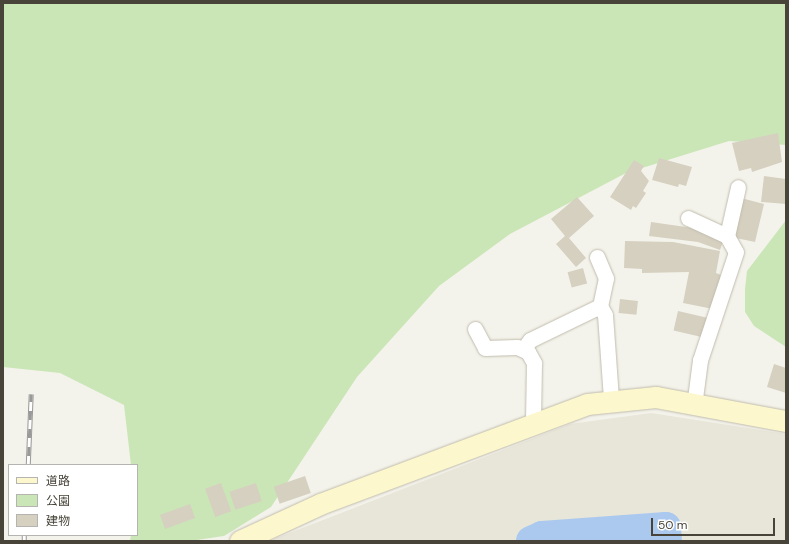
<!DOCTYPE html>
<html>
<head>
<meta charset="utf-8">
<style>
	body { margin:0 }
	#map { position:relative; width:789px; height:544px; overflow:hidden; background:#f4f3eb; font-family:"DM Sans","Noto Sans JP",sans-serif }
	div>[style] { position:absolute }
	.residential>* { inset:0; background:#e8e5d9 }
	.green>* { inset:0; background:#cae6b6 }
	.river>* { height:30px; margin:-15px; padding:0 15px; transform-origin:15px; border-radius:15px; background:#abc9ee }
	.building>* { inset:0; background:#d6d0c0; transform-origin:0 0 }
	.roads { filter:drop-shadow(0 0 1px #c0bcad) drop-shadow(0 0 1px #c0bcad) }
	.street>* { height:15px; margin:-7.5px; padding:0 7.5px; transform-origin:7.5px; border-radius:7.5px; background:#fff }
	.secondary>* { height:21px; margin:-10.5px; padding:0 10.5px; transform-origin:10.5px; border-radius:10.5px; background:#fcf7cd }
	.rail>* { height:4.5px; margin-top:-2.25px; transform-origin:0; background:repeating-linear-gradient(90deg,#fff 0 9px,#999 0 18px); box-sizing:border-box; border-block:1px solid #999 }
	span { translate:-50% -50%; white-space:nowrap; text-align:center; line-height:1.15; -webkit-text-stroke:4px #fff; paint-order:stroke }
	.frame { position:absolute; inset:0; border:4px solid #484439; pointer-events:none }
	.legend { position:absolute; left:8px; top:464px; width:130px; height:72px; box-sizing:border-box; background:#fff; border:1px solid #b6b4b0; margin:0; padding:5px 7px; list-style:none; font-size:12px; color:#484439 }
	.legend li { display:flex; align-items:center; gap:8px; height:20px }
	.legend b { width:20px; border:1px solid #b6b4b0 }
	.scale { position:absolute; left:651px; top:518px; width:124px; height:18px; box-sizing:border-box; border:2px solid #484439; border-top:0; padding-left:5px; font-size:12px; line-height:14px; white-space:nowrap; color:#484439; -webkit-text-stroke:3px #fff; paint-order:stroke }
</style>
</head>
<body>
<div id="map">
	<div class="residential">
		<i style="clip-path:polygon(651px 413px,786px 434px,786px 541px,269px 541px,570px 424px)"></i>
	</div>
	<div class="green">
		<i style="clip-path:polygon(3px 3px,786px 3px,786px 145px,729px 141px,626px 173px,510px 234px,439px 286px,357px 377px,271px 507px,224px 536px,190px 541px,130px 541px,131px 535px,137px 535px,137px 465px,131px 465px,124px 405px,60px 373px,3px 367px)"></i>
		<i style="clip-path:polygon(786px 220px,786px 347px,754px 326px,745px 312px,745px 289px,747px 271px)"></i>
	</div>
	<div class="river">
		<i style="left:531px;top:541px;width:12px;rotate:-24deg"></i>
		<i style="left:542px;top:536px;width:124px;rotate:-4.2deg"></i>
		<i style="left:666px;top:527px;width:14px;rotate:86deg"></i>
	</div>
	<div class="building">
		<i style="clip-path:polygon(778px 133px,782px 162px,752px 172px,751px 168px,739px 171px,732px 143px)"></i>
		<i style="clip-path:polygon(659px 158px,692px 167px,686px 186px,679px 184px,678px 187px,652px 180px)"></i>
		<i style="clip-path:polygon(634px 160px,644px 166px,641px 171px,649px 181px,643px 191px,646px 193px,636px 208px,633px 206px,631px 210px,610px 197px)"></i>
		<i style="clip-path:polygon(764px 176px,786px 179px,786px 204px,761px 202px)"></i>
		<i style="clip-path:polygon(577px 197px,594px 216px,569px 238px,586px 258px,576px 267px,556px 244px,565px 236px,551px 219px)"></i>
		<i style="clip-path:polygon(741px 198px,764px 204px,755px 242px,736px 238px,734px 227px)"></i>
		<i style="clip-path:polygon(651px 222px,700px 229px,724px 239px,720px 250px,698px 242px,649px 236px)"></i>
		<i style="clip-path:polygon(625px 241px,673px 242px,720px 251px,716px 273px,721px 275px,713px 309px,683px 303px,689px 272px,642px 273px,642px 269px,624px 268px)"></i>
		<i style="left:583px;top:268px;width:16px;height:16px;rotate:75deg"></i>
		<i style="left:620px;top:299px;width:18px;height:14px;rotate:6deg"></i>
		<i style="left:678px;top:311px;width:31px;height:20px;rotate:13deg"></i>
		<i style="clip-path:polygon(774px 364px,786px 368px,786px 393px,767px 387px)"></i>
		<i style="left:305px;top:476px;width:18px;height:33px;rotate:71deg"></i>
		<i style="left:221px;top:483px;width:30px;height:17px;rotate:70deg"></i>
		<i style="left:256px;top:483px;width:19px;height:28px;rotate:72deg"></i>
		<i style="left:190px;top:504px;width:15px;height:32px;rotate:70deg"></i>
	</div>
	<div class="roads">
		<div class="street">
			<i style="left:688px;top:218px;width:43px;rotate:24.8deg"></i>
			<i style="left:727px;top:236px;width:18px;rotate:61deg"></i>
			<i style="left:736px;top:252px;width:114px;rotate:108.4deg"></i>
			<i style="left:700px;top:360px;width:46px;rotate:97.4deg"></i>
			<i style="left:727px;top:236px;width:50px;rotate:-77.3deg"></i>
			<i style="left:597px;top:257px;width:23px;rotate:67deg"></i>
			<i style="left:606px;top:278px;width:29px;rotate:102deg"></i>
			<i style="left:600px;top:306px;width:10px;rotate:61deg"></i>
			<i style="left:605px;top:315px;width:84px;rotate:85.9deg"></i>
			<i style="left:475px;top:329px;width:21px;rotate:62deg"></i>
			<i style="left:485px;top:348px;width:32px;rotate:-2deg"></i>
			<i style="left:517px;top:347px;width:12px;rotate:24deg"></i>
			<i style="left:528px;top:352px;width:13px;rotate:61deg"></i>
			<i style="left:534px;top:363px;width:59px;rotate:91deg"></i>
			<i style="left:524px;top:348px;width:10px;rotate:-53deg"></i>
			<i style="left:530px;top:340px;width:78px;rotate:-25.9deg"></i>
		</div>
		<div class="secondary">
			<i style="left:240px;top:541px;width:88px;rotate:-24.8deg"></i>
			<i style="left:320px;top:504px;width:285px;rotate:-20.5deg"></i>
			<i style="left:587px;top:404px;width:69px;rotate:-5.8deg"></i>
			<i style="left:656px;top:397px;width:132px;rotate:10.5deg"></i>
		</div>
	</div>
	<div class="rail">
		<i style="left:28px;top:465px;width:71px;rotate:-87.6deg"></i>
		<i style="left:24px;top:541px;width:6px;rotate:-90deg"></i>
	</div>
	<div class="frame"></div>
	<ul class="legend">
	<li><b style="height:5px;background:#fcf7cd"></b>道路</li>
	<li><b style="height:11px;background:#cae6b6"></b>公園</li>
	<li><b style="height:11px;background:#d6d0c0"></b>建物</li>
	</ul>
	<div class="scale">50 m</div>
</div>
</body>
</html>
